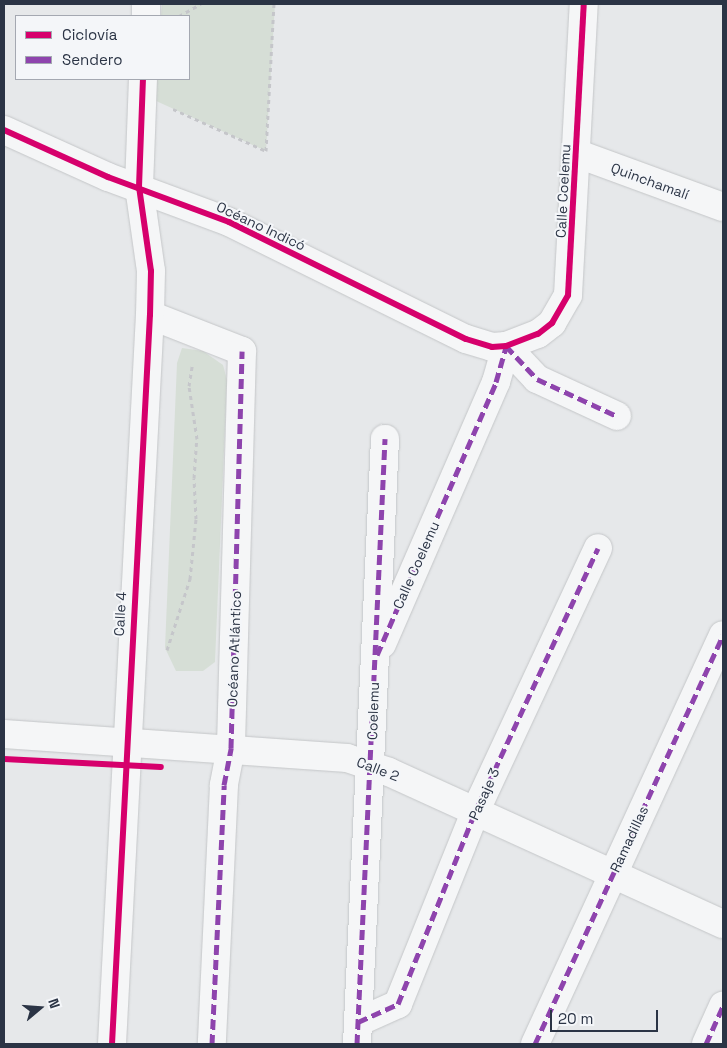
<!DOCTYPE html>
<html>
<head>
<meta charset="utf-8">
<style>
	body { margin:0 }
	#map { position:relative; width:727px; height:1048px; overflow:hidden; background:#e6e8ea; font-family:"Space Grotesk",sans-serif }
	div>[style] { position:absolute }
	.green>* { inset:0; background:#d6ded6 }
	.path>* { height:3px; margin-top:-1.5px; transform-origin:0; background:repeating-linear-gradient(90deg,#c5c6ca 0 4px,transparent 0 8px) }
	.roads { filter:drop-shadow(0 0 1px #c4c6c8) drop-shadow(0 0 1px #c4c6c8) }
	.minor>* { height:28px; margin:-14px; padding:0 14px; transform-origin:14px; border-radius:14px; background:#f5f6f7 }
	.quiet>* { height:5px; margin-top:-2.5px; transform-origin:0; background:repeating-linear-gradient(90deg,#8e44ad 0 10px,transparent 0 15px) }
	.cycleway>* { height:6px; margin:-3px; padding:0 3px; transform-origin:3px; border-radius:3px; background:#d6006c }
	span { translate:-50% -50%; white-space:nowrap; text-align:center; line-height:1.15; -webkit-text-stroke:4px #f4f6f9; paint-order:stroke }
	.street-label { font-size:14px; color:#2b3445 }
	.frame { position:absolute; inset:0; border:5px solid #2b3445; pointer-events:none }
	.legend { position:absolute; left:15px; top:15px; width:175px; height:65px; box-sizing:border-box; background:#f4f6f9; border:1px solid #a4a8b1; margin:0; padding:6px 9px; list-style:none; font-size:15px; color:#2b3445 }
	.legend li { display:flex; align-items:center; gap:10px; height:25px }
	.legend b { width:25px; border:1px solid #a4a8b1 }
	.north { position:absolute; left:15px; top:983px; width:50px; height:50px; -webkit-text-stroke:4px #f4f6f9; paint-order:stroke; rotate:72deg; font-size:14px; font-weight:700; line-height:20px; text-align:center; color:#2b3445 }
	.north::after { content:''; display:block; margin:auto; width:18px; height:22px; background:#2b3445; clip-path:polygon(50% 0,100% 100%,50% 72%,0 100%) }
	.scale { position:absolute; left:550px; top:1010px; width:108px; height:22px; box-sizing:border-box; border:2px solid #2b3445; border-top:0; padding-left:6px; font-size:15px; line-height:18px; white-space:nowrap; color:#2b3445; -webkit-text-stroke:4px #f4f6f9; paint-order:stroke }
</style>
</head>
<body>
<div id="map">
	<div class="green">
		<i style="clip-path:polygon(162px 4px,275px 4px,266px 151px,154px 100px,156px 79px,189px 79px,189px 16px,161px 16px)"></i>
		<i style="clip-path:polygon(182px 348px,203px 351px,223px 365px,227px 380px,215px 662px,203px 671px,176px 671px,165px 648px,177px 363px)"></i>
	</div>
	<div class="path">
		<i style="left:179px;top:16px;width:25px;rotate:-29deg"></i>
		<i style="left:173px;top:109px;width:102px;rotate:24.3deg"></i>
		<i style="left:266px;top:151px;width:147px;rotate:-86.9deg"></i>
		<i style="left:167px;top:650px;width:75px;rotate:-72.1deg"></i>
		<i style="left:190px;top:579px;width:60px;rotate:-84.3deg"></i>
		<i style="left:196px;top:519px;width:41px;rotate:-92.8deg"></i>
		<i style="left:194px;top:478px;width:39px;rotate:-86deg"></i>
		<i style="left:197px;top:439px;width:54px;rotate:-98.6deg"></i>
		<i style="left:189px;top:386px;width:20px;rotate:-81deg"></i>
	</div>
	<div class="roads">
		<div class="minor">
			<i style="left:146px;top:16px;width:12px;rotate:-90deg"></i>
			<i style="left:4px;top:130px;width:114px;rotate:24.3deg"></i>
			<i style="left:108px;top:177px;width:129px;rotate:20.4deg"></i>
			<i style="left:229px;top:222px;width:264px;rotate:26.3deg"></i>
			<i style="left:466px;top:339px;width:27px;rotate:17deg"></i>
			<i style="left:492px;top:347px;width:14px;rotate:-4deg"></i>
			<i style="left:506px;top:346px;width:34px;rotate:-21deg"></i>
			<i style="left:538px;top:334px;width:18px;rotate:-38deg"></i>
			<i style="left:552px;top:323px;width:32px;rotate:-60deg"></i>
			<i style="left:568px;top:295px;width:291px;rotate:-86.9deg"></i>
			<i style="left:578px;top:154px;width:154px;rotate:20.1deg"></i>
			<i style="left:150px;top:315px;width:99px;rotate:21.4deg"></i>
			<i style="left:242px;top:351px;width:397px;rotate:91.6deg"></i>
			<i style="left:231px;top:748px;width:38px;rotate:101deg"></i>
			<i style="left:224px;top:785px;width:259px;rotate:92.7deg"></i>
			<i style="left:506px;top:346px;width:45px;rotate:46.8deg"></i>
			<i style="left:537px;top:379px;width:88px;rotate:24.8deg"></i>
			<i style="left:382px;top:644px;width:286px;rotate:-66.5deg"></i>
			<i style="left:496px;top:382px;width:37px;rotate:-74deg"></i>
			<i style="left:4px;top:734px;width:344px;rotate:4deg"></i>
			<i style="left:347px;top:758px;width:44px;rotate:18.4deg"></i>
			<i style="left:389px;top:772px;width:367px;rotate:24.5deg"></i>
			<i style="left:358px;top:1022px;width:44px;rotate:-24.2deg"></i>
			<i style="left:398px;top:1004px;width:207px;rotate:-68.1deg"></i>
			<i style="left:475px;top:812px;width:291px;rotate:-65deg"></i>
			<i style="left:112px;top:1044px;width:730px;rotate:-87.02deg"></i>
			<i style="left:150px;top:315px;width:44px;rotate:-88.7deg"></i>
			<i style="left:151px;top:271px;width:85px;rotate:-98.1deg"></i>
			<i style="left:139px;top:187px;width:108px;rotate:-87.9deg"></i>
			<i style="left:357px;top:1044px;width:606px;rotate:-87.35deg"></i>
			<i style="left:535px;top:1044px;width:450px;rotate:-65.3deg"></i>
			<i style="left:706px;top:1044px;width:42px;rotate:-65.9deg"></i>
		</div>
	</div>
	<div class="quiet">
		<i style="left:506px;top:346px;width:45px;rotate:46.8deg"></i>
		<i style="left:537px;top:379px;width:88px;rotate:24.8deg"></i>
		<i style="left:377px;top:655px;width:298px;rotate:-66.4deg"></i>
		<i style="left:496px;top:382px;width:37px;rotate:-74deg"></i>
		<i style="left:358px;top:1022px;width:44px;rotate:-24.2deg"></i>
		<i style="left:398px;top:1004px;width:207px;rotate:-68.1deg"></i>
		<i style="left:475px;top:812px;width:291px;rotate:-65deg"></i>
		<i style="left:212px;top:1044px;width:259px;rotate:-87.3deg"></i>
		<i style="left:224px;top:785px;width:38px;rotate:-79deg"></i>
		<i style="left:231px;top:748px;width:397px;rotate:-88.4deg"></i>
		<i style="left:357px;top:1044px;width:606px;rotate:-87.35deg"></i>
		<i style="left:535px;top:1044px;width:450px;rotate:-65.3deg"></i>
		<i style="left:706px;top:1044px;width:42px;rotate:-65.9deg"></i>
	</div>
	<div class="cycleway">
		<i style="left:4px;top:130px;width:114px;rotate:24.3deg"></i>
		<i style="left:108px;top:177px;width:129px;rotate:20.4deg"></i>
		<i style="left:229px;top:222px;width:264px;rotate:26.3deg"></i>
		<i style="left:466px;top:339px;width:27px;rotate:17deg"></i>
		<i style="left:492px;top:347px;width:14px;rotate:-4deg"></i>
		<i style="left:506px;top:346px;width:34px;rotate:-21deg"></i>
		<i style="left:538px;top:334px;width:18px;rotate:-38deg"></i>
		<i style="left:552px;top:323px;width:32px;rotate:-60deg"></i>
		<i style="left:568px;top:295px;width:291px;rotate:-86.9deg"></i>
		<i style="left:4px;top:759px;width:157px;rotate:2.9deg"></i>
		<i style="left:112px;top:1044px;width:730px;rotate:-87.02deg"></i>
		<i style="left:150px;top:315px;width:44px;rotate:-88.7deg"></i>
		<i style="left:151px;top:271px;width:85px;rotate:-98.1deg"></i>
		<i style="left:139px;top:187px;width:108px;rotate:-87.9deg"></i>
	</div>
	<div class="street-label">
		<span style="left:650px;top:181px;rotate:20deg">Quinchamalí</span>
		<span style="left:563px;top:191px;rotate:-87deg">Calle Coelemu</span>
		<span style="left:261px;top:226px;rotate:25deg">Océano Indicó</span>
		<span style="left:416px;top:565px;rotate:-66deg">Calle Coelemu</span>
		<span style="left:120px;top:614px;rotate:-87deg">Calle 4</span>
		<span style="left:234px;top:649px;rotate:-88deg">Océano Atlántico</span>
		<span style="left:373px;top:711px;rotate:-88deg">Coelemu</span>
		<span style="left:378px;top:769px;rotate:21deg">Calle 2</span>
		<span style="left:484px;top:794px;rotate:-66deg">Pasaje 3</span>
		<span style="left:629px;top:839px;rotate:-65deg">Ramadillas</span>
	</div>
	<div class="frame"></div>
	<ul class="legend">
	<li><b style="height:6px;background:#d6006c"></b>Ciclovía</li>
	<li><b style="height:6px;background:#8e44ad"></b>Sendero</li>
	</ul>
	<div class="north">N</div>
	<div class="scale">20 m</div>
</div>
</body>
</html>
